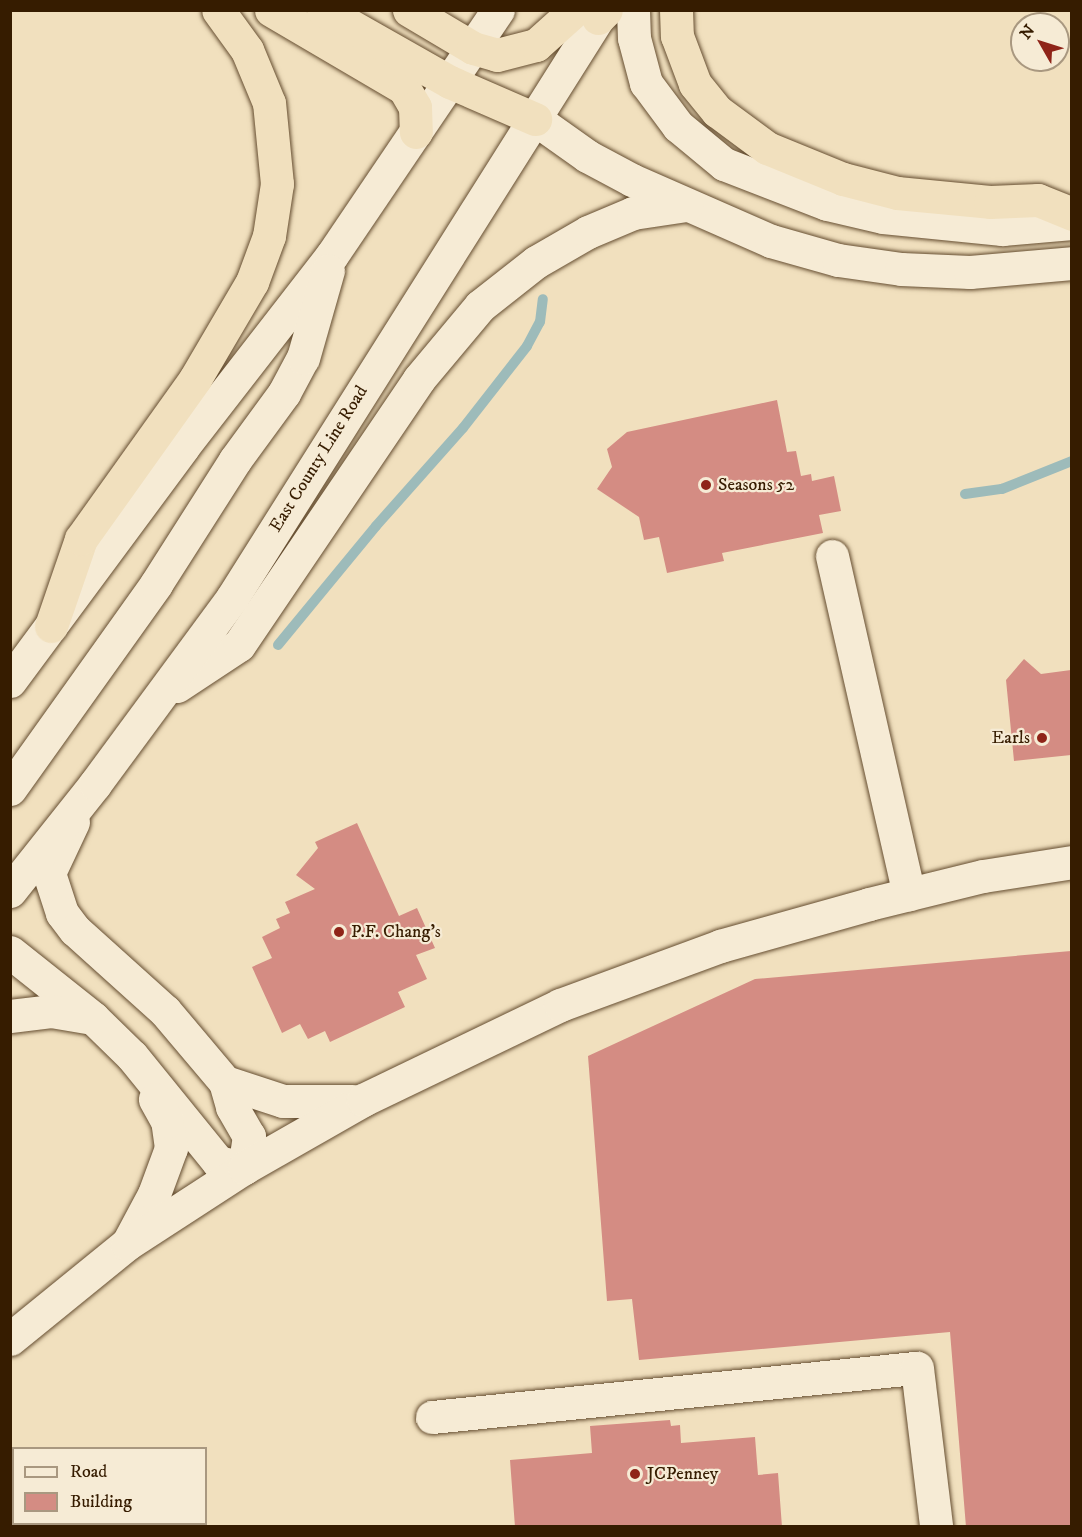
<!DOCTYPE html>
<html>
<head>
<meta charset="utf-8">
<style>
	body { margin:0 }
	#map { position:relative; width:1082px; height:1537px; overflow:hidden; background:#f1e0be; font-family:"IM FELL DW Pica",serif }
	div>[style] { position:absolute }
	.stream>* { height:10px; margin:-5px; padding:0 5px; transform-origin:5px; border-radius:5px; background:#9dbbba }
	.building>* { inset:0; background:#d48c83 }
	.roads { filter:drop-shadow(0 0 2px #654d30) drop-shadow(0 0 2px #654d30) }
	.street>* { height:33px; margin:-16.5px; padding:0 16.5px; transform-origin:16.5px; border-radius:16.5px; background:#f6ebd5 }
	.secondary>* { height:33px; margin:-16.5px; padding:0 16.5px; transform-origin:16.5px; border-radius:16.5px; background:#f6ebd5 }
	.highway>* { height:33px; margin:-16.5px; padding:0 16.5px; transform-origin:16.5px; border-radius:16.5px; background:#f1e0be }
	.dots>* { width:16px; height:16px; translate:-50% -50%; box-sizing:border-box; border:3px solid #f6ebd5; border-radius:50% }
	span { translate:-50% -50%; white-space:nowrap; text-align:center; line-height:1.15; -webkit-text-stroke:4.5px #f6ebd5; paint-order:stroke }
	.street-label { font-size:18px; color:#361c00 }
	.poi-label { font-size:18px; color:#361c00 }
	.left { translate:0 -50%; text-align:left }
	.right { translate:-100% -50%; text-align:right }
	.frame { position:absolute; inset:0; border:12px solid #361c00; pointer-events:none }
	.legend { position:absolute; left:12px; top:1447px; width:195px; height:78px; box-sizing:border-box; background:#f6ebd5; border:2px solid #a99880; margin:0; padding:8px 10px; list-style:none; font-size:18px; color:#361c00 }
	.legend li { display:flex; align-items:center; gap:12px; height:30px }
	.legend b { width:30px; border:2px solid #a99880 }
	.north { position:absolute; left:1010px; top:12px; width:60px; height:60px; box-sizing:border-box; background:#f6ebd5; border:2px solid #a99880; border-radius:50%; rotate:309deg; font-size:16px; font-weight:700; line-height:24px; text-align:center; color:#361c00 }
	.north::after { content:''; display:block; margin:auto; width:21px; height:27px; background:#8f2418; clip-path:polygon(50% 0,100% 100%,50% 72%,0 100%) }
</style>
</head>
<body>
<div id="map">
	<div class="stream">
		<i style="left:965px;top:494px;width:37px;rotate:-8deg"></i>
		<i style="left:1002px;top:489px;width:75px;rotate:-21.8deg"></i>
		<i style="left:278px;top:645px;width:154px;rotate:-50.5deg"></i>
		<i style="left:376px;top:526px;width:131px;rotate:-48.4deg"></i>
		<i style="left:463px;top:428px;width:104px;rotate:-52deg"></i>
		<i style="left:527px;top:346px;width:27px;rotate:-62deg"></i>
		<i style="left:540px;top:322px;width:23px;rotate:-83deg"></i>
	</div>
	<div class="building">
		<i style="clip-path:polygon(777px 400px,787px 452px,796px 451px,801px 476px,811px 474px,812px 481px,834px 476px,841px 511px,819px 515px,823px 533px,722px 553px,724px 561px,667px 573px,659px 537px,644px 540px,639px 517px,597px 489px,612px 467px,607px 449px,627px 432px)"></i>
		<i style="clip-path:polygon(1024px 659px,1041px 674px,1071px 670px,1071px 755px,1014px 761px,1006px 680px)"></i>
		<i style="clip-path:polygon(357px 823px,399px 916px,417px 908px,435px 948px,416px 955px,427px 979px,398px 992px,405px 1007px,330px 1042px,325px 1031px,308px 1039px,300px 1024px,282px 1033px,252px 967px,272px 958px,262px 937px,280px 928px,276px 919px,290px 913px,285px 902px,315px 889px,296px 875px,318px 848px,315px 842px)"></i>
		<i style="clip-path:polygon(1071px 951px,1071px 1527px,966px 1527px,950px 1332px,639px 1360px,632px 1299px,607px 1301px,588px 1056px,755px 979px)"></i>
		<i style="clip-path:polygon(670px 1420px,671px 1426px,680px 1425px,681px 1443px,755px 1437px,758px 1475px,778px 1473px,782px 1527px,515px 1527px,510px 1460px,592px 1453px,590px 1426px)"></i>
	</div>
	<div class="roads">
		<div class="street">
			<i style="left:832px;top:556px;width:347px;rotate:77.2deg"></i>
			<i style="left:73px;top:822px;width:56px;rotate:115.2deg"></i>
			<i style="left:49px;top:873px;width:42px;rotate:72deg"></i>
			<i style="left:62px;top:913px;width:21px;rotate:53deg"></i>
			<i style="left:75px;top:930px;width:121px;rotate:42deg"></i>
			<i style="left:165px;top:1011px;width:93px;rotate:49.8deg"></i>
			<i style="left:225px;top:1082px;width:26px;rotate:74deg"></i>
			<i style="left:232px;top:1107px;width:34px;rotate:60deg"></i>
			<i style="left:249px;top:1136px;width:32px;rotate:99deg"></i>
			<i style="left:10px;top:952px;width:106px;rotate:38.5deg"></i>
			<i style="left:93px;top:1018px;width:54px;rotate:44.3deg"></i>
			<i style="left:132px;top:1056px;width:136px;rotate:50.9deg"></i>
			<i style="left:218px;top:1162px;width:27px;rotate:13deg"></i>
			<i style="left:10px;top:1016px;width:41px;rotate:-7deg"></i>
			<i style="left:51px;top:1011px;width:42px;rotate:9.7deg"></i>
			<i style="left:225px;top:1082px;width:61px;rotate:18.1deg"></i>
			<i style="left:283px;top:1101px;width:69px"></i>
			<i style="left:130px;top:1239px;width:51px;rotate:-61.9deg"></i>
			<i style="left:154px;top:1194px;width:49px;rotate:-69.7deg"></i>
			<i style="left:171px;top:1148px;width:27px;rotate:-98deg"></i>
			<i style="left:167px;top:1121px;width:25px;rotate:-119deg"></i>
			<i style="left:10px;top:1339px;width:151px;rotate:-39.1deg"></i>
			<i style="left:127px;top:1244px;width:140px;rotate:-33deg"></i>
			<i style="left:244px;top:1168px;width:137px;rotate:-29.7deg"></i>
			<i style="left:363px;top:1100px;width:219px;rotate:-25.7deg"></i>
			<i style="left:560px;top:1005px;width:171px;rotate:-20.2deg"></i>
			<i style="left:720px;top:946px;width:155px;rotate:-15.7deg"></i>
			<i style="left:869px;top:904px;width:117px;rotate:-13.8deg"></i>
			<i style="left:983px;top:876px;width:90px;rotate:-8.9deg"></i>
			<i style="left:432px;top:1417px;width:487px;rotate:-5.8deg"></i>
			<i style="left:917px;top:1368px;width:159px;rotate:83.1deg"></i>
		</div>
		<div class="secondary">
			<i style="left:633px;top:10px;width:28px;rotate:88deg"></i>
			<i style="left:634px;top:38px;width:47px;rotate:75.1deg"></i>
			<i style="left:646px;top:83px;width:54px;rotate:53.3deg"></i>
			<i style="left:678px;top:126px;width:60px;rotate:39.6deg"></i>
			<i style="left:724px;top:164px;width:110px;rotate:21.2deg"></i>
			<i style="left:827px;top:204px;width:57px;rotate:13.1deg"></i>
			<i style="left:883px;top:217px;width:120px;rotate:5.8deg"></i>
			<i style="left:1002px;top:229px;width:70px;rotate:-4.9deg"></i>
			<i style="left:535px;top:119px;width:64px;rotate:35.4deg"></i>
			<i style="left:587px;top:156px;width:51px;rotate:28.1deg"></i>
			<i style="left:632px;top:180px;width:152px;rotate:23.7deg"></i>
			<i style="left:771px;top:241px;width:70px;rotate:15.8deg"></i>
			<i style="left:838px;top:260px;width:64px;rotate:8.1deg"></i>
			<i style="left:901px;top:269px;width:69px;rotate:2.5deg"></i>
			<i style="left:970px;top:272px;width:102px;rotate:-5deg"></i>
			<i style="left:10px;top:681px;width:291px;rotate:-53.5deg"></i>
			<i style="left:183px;top:447px;width:243px;rotate:-52.2deg"></i>
			<i style="left:332px;top:255px;width:296px;rotate:-55.9deg"></i>
			<i style="left:177px;top:686px;width:74px;rotate:-33.5deg"></i>
			<i style="left:239px;top:645px;width:321px;rotate:-55.9deg"></i>
			<i style="left:419px;top:379px;width:95px;rotate:-50.1deg"></i>
			<i style="left:480px;top:306px;width:71px;rotate:-38.2deg"></i>
			<i style="left:536px;top:262px;width:60px;rotate:-30deg"></i>
			<i style="left:588px;top:232px;width:49px;rotate:-22.9deg"></i>
			<i style="left:633px;top:213px;width:54px;rotate:-8.6deg"></i>
			<i style="left:10px;top:789px;width:252px;rotate:-54.5deg"></i>
			<i style="left:156px;top:584px;width:147px;rotate:-57.5deg"></i>
			<i style="left:235px;top:460px;width:83px;rotate:-53.8deg"></i>
			<i style="left:284px;top:393px;width:40px;rotate:-62deg"></i>
			<i style="left:303px;top:358px;width:91px;rotate:-74.1deg"></i>
			<i style="left:10px;top:891px;width:137px;rotate:-51.5deg"></i>
			<i style="left:95px;top:784px;width:231px;rotate:-53.6deg"></i>
			<i style="left:232px;top:598px;width:695px;rotate:-57.75deg"></i>
		</div>
		<div class="highway">
			<i style="left:271px;top:10px;width:154px;rotate:30.4deg"></i>
			<i style="left:404px;top:88px;width:22px;rotate:60deg"></i>
			<i style="left:415px;top:107px;width:25px;rotate:88deg"></i>
			<i style="left:323px;top:10px;width:146px;rotate:29.6deg"></i>
			<i style="left:450px;top:82px;width:93px;rotate:23.5deg"></i>
			<i style="left:409px;top:10px;width:74px;rotate:30.7deg"></i>
			<i style="left:473px;top:48px;width:25px;rotate:16deg"></i>
			<i style="left:497px;top:55px;width:40px;rotate:-14.4deg"></i>
			<i style="left:536px;top:45px;width:52px;rotate:-41.9deg"></i>
			<i style="left:676px;top:10px;width:26px;rotate:88deg"></i>
			<i style="left:677px;top:36px;width:51px;rotate:69.4deg"></i>
			<i style="left:695px;top:84px;width:35px;rotate:51deg"></i>
			<i style="left:717px;top:111px;width:62px;rotate:36.5deg"></i>
			<i style="left:767px;top:148px;width:82px;rotate:22.2deg"></i>
			<i style="left:843px;top:179px;width:56px;rotate:14.5deg"></i>
			<i style="left:897px;top:193px;width:93px;rotate:5.5deg"></i>
			<i style="left:990px;top:202px;width:48px;rotate:-2.4deg"></i>
			<i style="left:1038px;top:200px;width:37px;rotate:22deg"></i>
			<i style="left:598px;top:18px;width:11px;rotate:-45deg"></i>
			<i style="left:51px;top:626px;width:92px;rotate:-71deg"></i>
			<i style="left:81px;top:539px;width:196px;rotate:-54.5deg"></i>
			<i style="left:195px;top:379px;width:113px;rotate:-59.6deg"></i>
			<i style="left:252px;top:282px;width:49px;rotate:-69.7deg"></i>
			<i style="left:269px;top:236px;width:53px;rotate:-81.3deg"></i>
			<i style="left:277px;top:184px;width:81px;rotate:-95.6deg"></i>
			<i style="left:269px;top:103px;width:57px;rotate:-112.5deg"></i>
			<i style="left:247px;top:50px;width:49px;rotate:-125.9deg"></i>
		</div>
	</div>
	<div class="dots">
		<i style="left:706px;top:485px;background:#8f2418"></i>
		<i style="left:1042px;top:738px;background:#8f2418"></i>
		<i style="left:339px;top:932px;background:#8f2418"></i>
		<i style="left:635px;top:1474px;background:#8f2418"></i>
	</div>
	<div class="street-label">
		<span style="left:319px;top:459px;rotate:-58deg">East County Line Road</span>
	</div>
	<div class="poi-label">
		<span class="left" style="left:718px;top:485px">Seasons 52</span>
		<span class="right" style="left:1030px;top:738px">Earls</span>
		<span class="left" style="left:351px;top:932px">P.F. Chang's</span>
		<span class="left" style="left:647px;top:1474px">JCPenney</span>
	</div>
	<div class="frame"></div>
	<ul class="legend">
	<li><b style="height:8px;background:#f6ebd5"></b>Road</li>
	<li><b style="height:16px;background:#d48c83"></b>Building</li>
	</ul>
	<div class="north">N</div>
</div>
</body>
</html>
